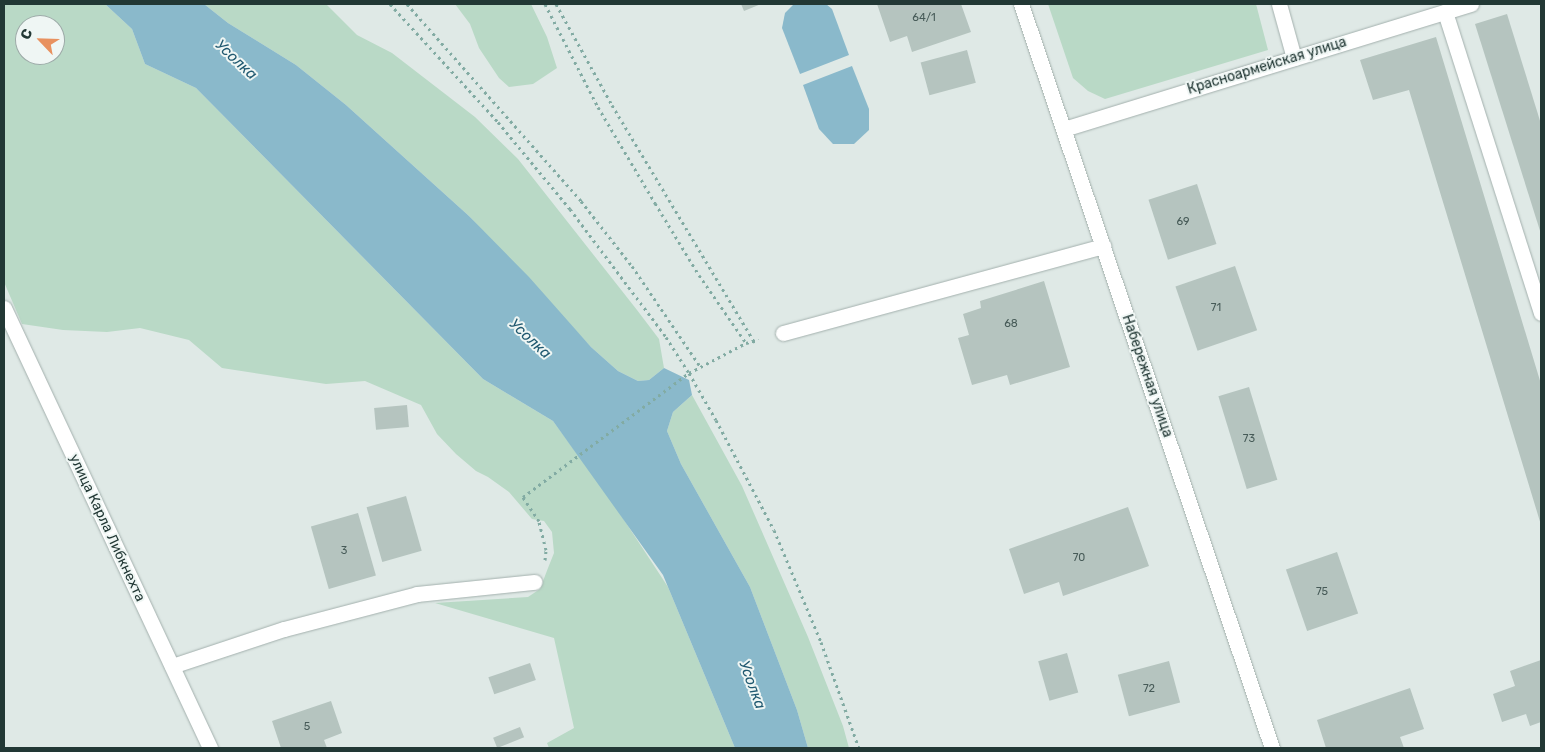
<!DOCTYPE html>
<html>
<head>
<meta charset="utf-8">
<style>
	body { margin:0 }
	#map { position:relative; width:1545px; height:752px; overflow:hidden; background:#dfe9e6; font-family:Rubik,sans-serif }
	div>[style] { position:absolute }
	.green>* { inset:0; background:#b9d9c6 }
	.water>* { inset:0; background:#8ab9cb }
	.building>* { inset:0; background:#b5c4bf; transform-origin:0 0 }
	.path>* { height:3px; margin-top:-1.5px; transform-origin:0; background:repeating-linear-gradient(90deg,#82aba3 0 2.5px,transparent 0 6.5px) }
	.roads { filter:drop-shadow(0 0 1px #a3b0ad) drop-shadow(0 0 1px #a3b0ad) }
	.minor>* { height:15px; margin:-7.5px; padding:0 7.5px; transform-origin:7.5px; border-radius:7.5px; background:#fff }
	span { translate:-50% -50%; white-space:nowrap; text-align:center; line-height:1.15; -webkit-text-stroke:4px #eff6f4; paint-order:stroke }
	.number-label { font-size:11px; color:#475b58 }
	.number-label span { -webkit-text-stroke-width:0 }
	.street-label { font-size:14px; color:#223835 }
	.water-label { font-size:15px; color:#205970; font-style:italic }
	.frame { position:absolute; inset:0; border:5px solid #223835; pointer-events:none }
	.north { position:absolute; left:15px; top:15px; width:50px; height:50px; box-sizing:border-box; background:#eff6f4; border:1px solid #9daaa8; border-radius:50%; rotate:294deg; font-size:14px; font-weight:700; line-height:20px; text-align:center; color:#223835 }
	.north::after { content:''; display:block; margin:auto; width:18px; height:22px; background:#e8915f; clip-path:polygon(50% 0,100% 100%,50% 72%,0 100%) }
</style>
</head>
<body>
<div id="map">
	<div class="green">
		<i style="clip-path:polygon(evenodd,4px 4px,105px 4px,132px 29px,145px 64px,196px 88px,483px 379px,553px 421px,611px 500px,668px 587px,735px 748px,549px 748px,547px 743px,574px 728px,554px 638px,435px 603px,528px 597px,540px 589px,548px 568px,554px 553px,552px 532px,544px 521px,532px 519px,509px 492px,488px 477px,476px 471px,456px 454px,437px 434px,421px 405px,365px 381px,326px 384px,222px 368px,189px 340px,140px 328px,107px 332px,63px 330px,22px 324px,4px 282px,4px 4px,25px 25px,55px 25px,55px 55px,25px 55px,25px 25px)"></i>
		<i style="clip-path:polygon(204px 4px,326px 4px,357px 35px,392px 53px,475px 117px,518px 159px,637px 310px,659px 339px,664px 368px,649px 380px,638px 381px,618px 371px,591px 347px,469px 216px,346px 105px,296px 65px,228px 23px)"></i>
		<i style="clip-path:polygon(455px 4px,531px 4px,547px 37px,557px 68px,533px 84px,509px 87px,499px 78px,479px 48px,470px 24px)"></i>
		<i style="clip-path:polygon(1048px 4px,1256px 4px,1268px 50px,1105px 99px,1088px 91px,1073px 78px)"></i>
		<i style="clip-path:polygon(692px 395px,742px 486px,808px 637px,843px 726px,849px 748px,808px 748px,797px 710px,750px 587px,681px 464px,667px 431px,673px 412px)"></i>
	</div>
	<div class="water">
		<i style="clip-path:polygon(105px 4px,204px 4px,228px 23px,296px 65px,346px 105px,469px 216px,529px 277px,591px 347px,618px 371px,638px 381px,649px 380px,664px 368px,689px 380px,692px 395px,673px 412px,667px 431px,681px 464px,750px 587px,797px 710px,808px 748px,735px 748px,663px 575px,553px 421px,483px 379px,196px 88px,145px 64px,132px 29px)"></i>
		<i style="clip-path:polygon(794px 4px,826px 4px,832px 9px,849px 55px,800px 74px,782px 28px,785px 13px)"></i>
		<i style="clip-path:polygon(852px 66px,869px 109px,869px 130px,854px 144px,833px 144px,819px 129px,803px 85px)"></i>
	</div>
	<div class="building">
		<i style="clip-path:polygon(741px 4px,761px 4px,744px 11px)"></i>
		<i style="clip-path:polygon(877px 4px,961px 4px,971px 32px,912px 52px,907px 36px,890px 42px)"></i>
		<i style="clip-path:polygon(1507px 14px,1541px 124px,1541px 234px,1475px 24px)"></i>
		<i style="clip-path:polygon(1436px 37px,1541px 384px,1541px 525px,1409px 90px,1373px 100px,1360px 60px)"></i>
		<i style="left:967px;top:50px;width:34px;height:48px;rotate:75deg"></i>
		<i style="left:1197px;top:184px;width:63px;height:51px;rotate:72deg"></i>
		<i style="left:1235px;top:266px;width:68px;height:63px;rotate:71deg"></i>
		<i style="clip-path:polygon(1044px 281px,1070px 367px,1010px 385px,1007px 375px,972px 385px,958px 338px,969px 335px,963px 314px,981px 308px,980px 301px)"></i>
		<i style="left:1249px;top:387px;width:97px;height:32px;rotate:73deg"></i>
		<i style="left:407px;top:405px;width:22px;height:33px;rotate:85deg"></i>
		<i style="left:406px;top:496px;width:57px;height:41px;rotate:74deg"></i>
		<i style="clip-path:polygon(1128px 507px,1149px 566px,1063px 596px,1059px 582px,1024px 594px,1009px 549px)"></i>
		<i style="left:358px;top:513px;width:65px;height:49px;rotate:74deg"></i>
		<i style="left:1337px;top:552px;width:65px;height:54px;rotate:71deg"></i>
		<i style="left:1067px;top:653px;width:41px;height:30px;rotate:74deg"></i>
		<i style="clip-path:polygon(1541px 660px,1541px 722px,1530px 726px,1526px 714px,1502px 722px,1493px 694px,1515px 686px,1510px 671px)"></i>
		<i style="left:1169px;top:661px;width:43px;height:53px;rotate:75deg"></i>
		<i style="left:530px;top:663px;width:18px;height:44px;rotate:71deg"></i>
		<i style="clip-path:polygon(1410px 688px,1424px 729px,1400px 737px,1404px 748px,1326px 748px,1317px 720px)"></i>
		<i style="clip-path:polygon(331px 701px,342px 733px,324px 740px,327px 748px,281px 748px,272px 721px)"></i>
		<i style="left:520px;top:727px;width:11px;height:29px;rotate:68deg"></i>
	</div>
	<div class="path">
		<i style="left:390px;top:4px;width:160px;rotate:47.5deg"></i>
		<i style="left:498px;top:122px;width:113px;rotate:50.4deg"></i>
		<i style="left:570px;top:209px;width:160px;rotate:53.1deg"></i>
		<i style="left:666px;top:337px;width:43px;rotate:57.4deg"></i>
		<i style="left:689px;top:373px;width:54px;rotate:60.1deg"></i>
		<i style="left:716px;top:420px;width:124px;rotate:62.2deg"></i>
		<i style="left:774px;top:530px;width:121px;rotate:67.2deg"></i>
		<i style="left:821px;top:642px;width:113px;rotate:70.3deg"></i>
		<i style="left:407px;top:4px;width:263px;rotate:48.5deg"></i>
		<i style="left:581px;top:201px;width:83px;rotate:51.9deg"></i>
		<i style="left:632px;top:266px;width:121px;rotate:55.8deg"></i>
		<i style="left:545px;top:4px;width:116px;rotate:62.8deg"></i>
		<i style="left:598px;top:107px;width:112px;rotate:59.3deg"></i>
		<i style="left:655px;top:203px;width:84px;rotate:58.6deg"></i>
		<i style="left:699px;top:275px;width:83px;rotate:55.3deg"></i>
		<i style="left:556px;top:4px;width:115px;rotate:61deg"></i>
		<i style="left:612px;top:105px;width:275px;rotate:59deg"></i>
		<i style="left:545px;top:560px;width:10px;rotate:-84deg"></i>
		<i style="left:546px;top:550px;width:30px;rotate:-104deg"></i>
		<i style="left:539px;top:521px;width:29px;rotate:-124deg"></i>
		<i style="left:523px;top:497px;width:207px;rotate:-36.8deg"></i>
		<i style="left:689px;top:373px;width:64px;rotate:-27.8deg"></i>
		<i style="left:746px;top:343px;width:13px;rotate:-13deg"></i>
	</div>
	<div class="roads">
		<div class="minor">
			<i style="left:1021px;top:4px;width:785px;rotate:71.36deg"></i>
			<i style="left:1279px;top:4px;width:56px;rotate:74.5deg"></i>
			<i style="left:1445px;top:12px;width:316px;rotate:72.3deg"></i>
			<i style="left:1064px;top:129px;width:426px;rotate:-17.1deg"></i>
			<i style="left:4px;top:308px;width:486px;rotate:64.9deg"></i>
			<i style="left:783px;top:333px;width:332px;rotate:-15.2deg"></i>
			<i style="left:172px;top:666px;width:118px;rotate:-18.3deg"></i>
			<i style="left:284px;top:629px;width:138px;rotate:-14.7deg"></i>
			<i style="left:417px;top:594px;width:118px;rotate:-5.9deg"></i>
		</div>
	</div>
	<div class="number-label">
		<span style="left:924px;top:18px">64/1</span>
		<span style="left:1183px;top:222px">69</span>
		<span style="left:1216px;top:308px">71</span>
		<span style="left:1011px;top:324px">68</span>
		<span style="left:1249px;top:439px">73</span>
		<span style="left:344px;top:551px">3</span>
		<span style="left:1079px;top:558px">70</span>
		<span style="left:1322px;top:592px">75</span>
		<span style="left:1149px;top:689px">72</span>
		<span style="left:307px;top:727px">5</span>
	</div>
	<div class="street-label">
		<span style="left:1267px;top:66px;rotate:-17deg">Красноармейская улица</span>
		<span style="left:1147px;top:376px;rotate:71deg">Набережная улица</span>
		<span style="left:107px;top:528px;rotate:65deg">улица Карла Либкнехта</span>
	</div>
	<div class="water-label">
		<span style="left:236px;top:60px;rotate:43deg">Усолка</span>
		<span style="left:530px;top:339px;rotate:43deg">Усолка</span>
		<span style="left:752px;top:685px;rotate:70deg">Усолка</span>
	</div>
	<div class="frame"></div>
	<div class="north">С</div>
</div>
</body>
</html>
